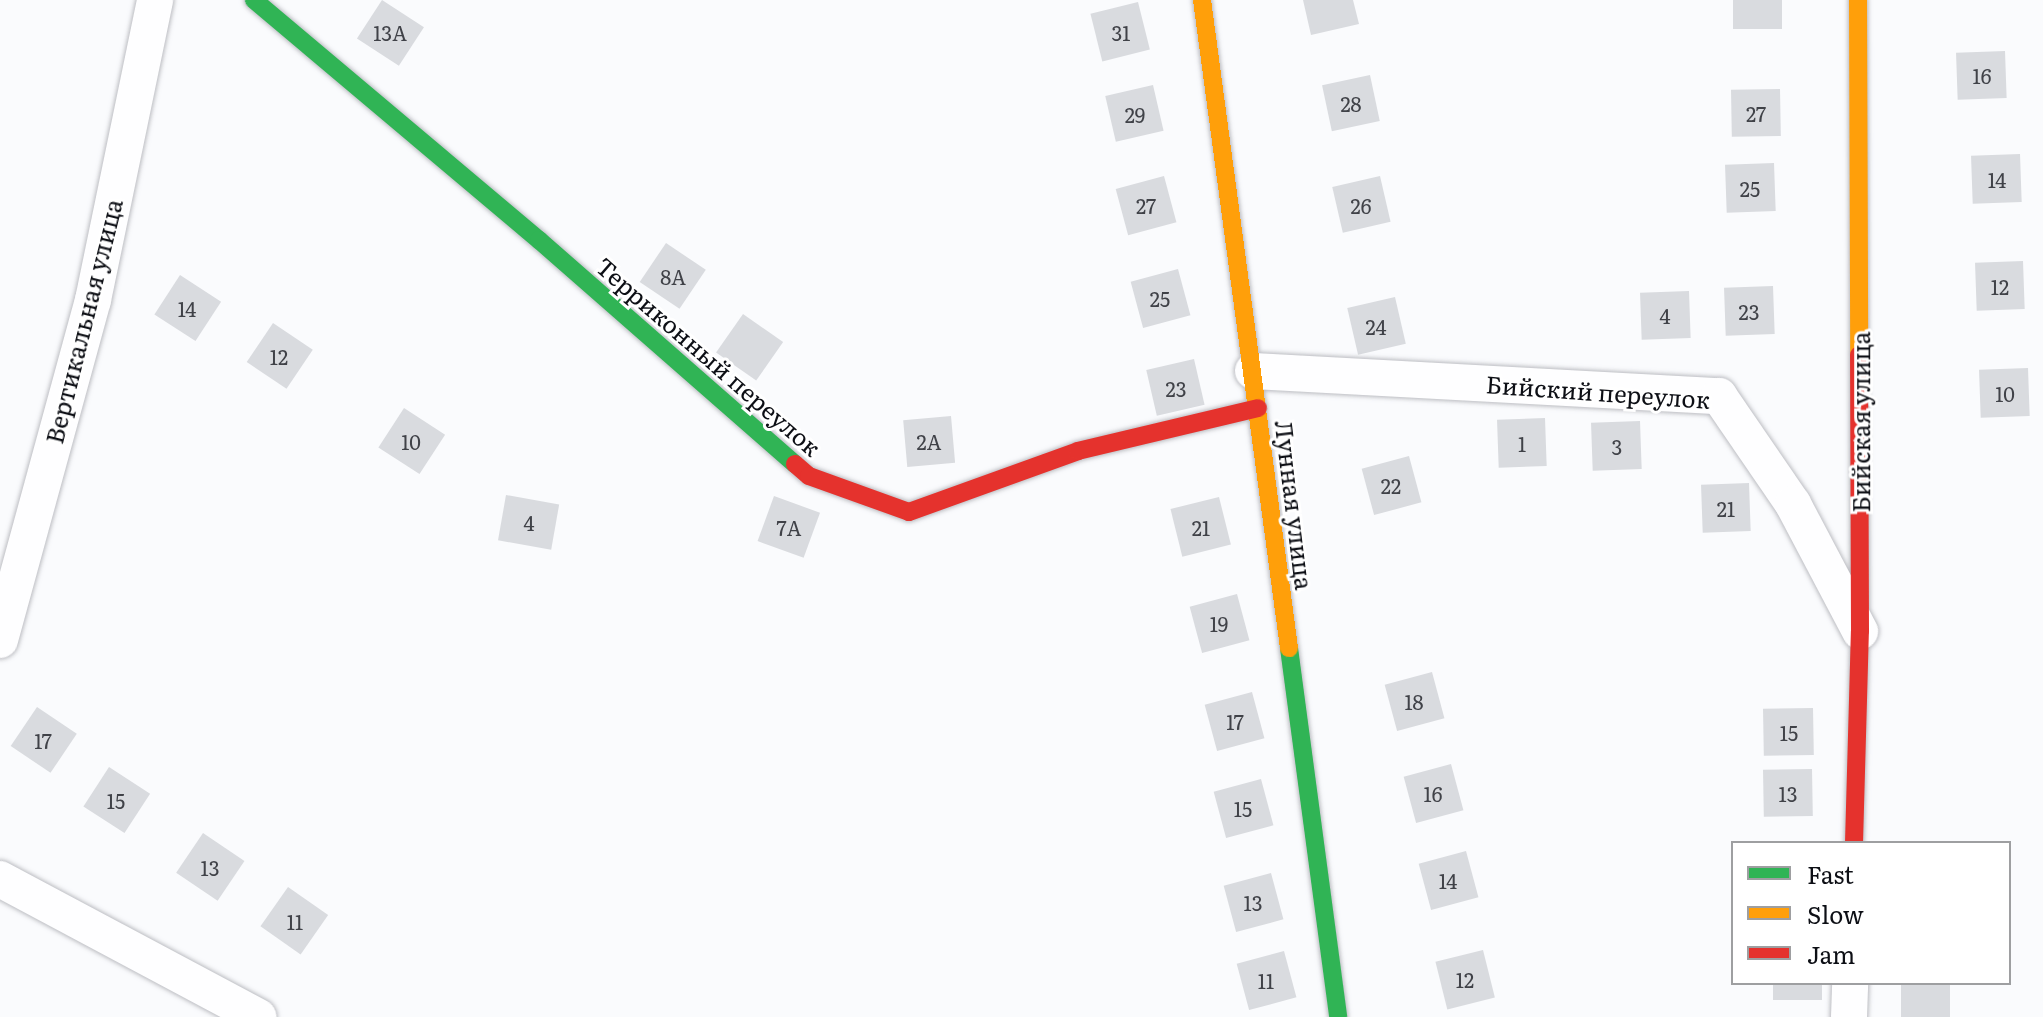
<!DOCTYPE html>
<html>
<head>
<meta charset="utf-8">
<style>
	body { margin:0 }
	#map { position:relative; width:2043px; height:1017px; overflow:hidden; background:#fafbfd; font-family:Literata,serif }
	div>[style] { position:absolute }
	.building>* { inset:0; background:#d9dbdf; transform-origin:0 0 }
	.roads { filter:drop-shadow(0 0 2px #bdbec3) drop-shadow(0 0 2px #bdbec3) }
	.street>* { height:36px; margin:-18px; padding:0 18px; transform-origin:18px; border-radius:18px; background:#fefeff }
	.fast>* { height:18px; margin:-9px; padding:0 9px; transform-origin:9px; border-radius:9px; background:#30b455 }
	.slow>* { height:18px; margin:-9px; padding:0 9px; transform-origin:9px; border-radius:9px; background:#ff9f0a }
	.jam>* { height:18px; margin:-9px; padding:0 9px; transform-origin:9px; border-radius:9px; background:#e5322d }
	span { translate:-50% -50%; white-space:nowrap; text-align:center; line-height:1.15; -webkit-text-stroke:6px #fff; paint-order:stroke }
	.number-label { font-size:20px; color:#404248 }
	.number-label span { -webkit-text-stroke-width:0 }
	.street-label { font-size:24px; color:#0d0f15 }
	.legend { position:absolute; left:1731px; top:841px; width:280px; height:144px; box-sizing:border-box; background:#fff; border:2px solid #9e9fa1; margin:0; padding:10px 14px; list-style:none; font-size:24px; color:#0d0f15 }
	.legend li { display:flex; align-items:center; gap:16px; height:40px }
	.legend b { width:40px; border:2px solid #9e9fa1 }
</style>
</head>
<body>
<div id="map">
	<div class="building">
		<i style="left:382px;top:0;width:50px;height:46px;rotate:33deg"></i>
		<i style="clip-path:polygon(1303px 0,1353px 0,1359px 24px,1311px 35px)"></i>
		<i style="left:1733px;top:0;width:49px;height:29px"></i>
		<i style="left:1138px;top:2px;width:49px;height:49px;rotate:76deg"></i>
		<i style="left:2005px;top:51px;width:47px;height:49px;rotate:88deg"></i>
		<i style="left:1370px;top:75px;width:47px;height:49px;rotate:78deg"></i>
		<i style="left:1153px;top:85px;width:47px;height:49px;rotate:77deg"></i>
		<i style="left:1780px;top:89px;width:47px;height:49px;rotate:89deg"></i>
		<i style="left:2020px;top:154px;width:48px;height:49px;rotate:88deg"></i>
		<i style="left:1774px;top:163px;width:48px;height:49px;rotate:88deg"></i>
		<i style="left:1164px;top:176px;width:48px;height:50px;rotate:75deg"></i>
		<i style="left:1380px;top:176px;width:47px;height:49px;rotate:77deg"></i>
		<i style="left:666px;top:243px;width:48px;height:47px;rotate:34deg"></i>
		<i style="left:2023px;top:261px;width:48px;height:48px;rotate:88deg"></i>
		<i style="left:1178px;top:269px;width:48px;height:49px;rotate:75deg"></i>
		<i style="left:180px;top:275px;width:49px;height:47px;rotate:33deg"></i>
		<i style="left:1773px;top:286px;width:48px;height:49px;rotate:88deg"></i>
		<i style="left:1689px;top:291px;width:47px;height:49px;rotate:88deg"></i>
		<i style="left:1395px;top:297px;width:48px;height:49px;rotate:77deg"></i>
		<i style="left:743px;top:314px;width:49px;height:47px;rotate:35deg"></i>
		<i style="left:273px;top:323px;width:48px;height:47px;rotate:34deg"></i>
		<i style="left:1194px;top:359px;width:47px;height:49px;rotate:77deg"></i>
		<i style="left:2028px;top:368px;width:48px;height:49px;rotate:88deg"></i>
		<i style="left:404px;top:408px;width:49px;height:47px;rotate:33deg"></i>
		<i style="left:951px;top:416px;width:47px;height:48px;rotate:85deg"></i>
		<i style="left:1545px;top:418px;width:48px;height:48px;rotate:88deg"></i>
		<i style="left:1640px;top:421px;width:48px;height:49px;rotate:88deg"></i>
		<i style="left:1409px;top:456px;width:48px;height:49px;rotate:75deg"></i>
		<i style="left:1749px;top:483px;width:48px;height:48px;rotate:88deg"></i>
		<i style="left:506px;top:495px;width:54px;height:46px;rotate:10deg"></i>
		<i style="left:774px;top:496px;width:49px;height:48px;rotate:20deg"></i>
		<i style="left:1219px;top:497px;width:49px;height:50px;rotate:76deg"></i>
		<i style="left:1237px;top:594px;width:48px;height:49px;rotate:75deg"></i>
		<i style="left:1432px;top:672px;width:48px;height:49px;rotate:75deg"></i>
		<i style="left:1252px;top:692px;width:48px;height:49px;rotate:75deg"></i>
		<i style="left:37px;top:707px;width:48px;height:47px;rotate:34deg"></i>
		<i style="left:1813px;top:708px;width:47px;height:50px;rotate:89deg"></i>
		<i style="left:1451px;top:764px;width:48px;height:49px;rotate:75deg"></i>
		<i style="left:109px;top:767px;width:49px;height:47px;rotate:33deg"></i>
		<i style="left:1812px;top:769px;width:47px;height:49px;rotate:89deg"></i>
		<i style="left:1261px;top:779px;width:48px;height:49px;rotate:75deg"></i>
		<i style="left:203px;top:833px;width:50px;height:48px;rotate:34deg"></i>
		<i style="left:1466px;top:851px;width:48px;height:49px;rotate:75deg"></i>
		<i style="left:1271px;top:873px;width:48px;height:49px;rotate:75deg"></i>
		<i style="left:288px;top:887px;width:49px;height:48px;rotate:35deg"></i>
		<i style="left:1483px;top:950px;width:49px;height:49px;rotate:76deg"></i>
		<i style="left:1284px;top:951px;width:48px;height:49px;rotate:75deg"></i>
		<i style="left:1773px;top:983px;width:49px;height:17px"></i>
		<i style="left:1901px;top:983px;width:49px;height:34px"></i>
	</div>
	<div class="roads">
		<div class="street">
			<i style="left:1253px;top:371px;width:467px;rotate:3.1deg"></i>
			<i style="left:1719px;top:396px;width:131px;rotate:55.6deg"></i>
			<i style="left:1793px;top:504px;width:144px;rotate:62.2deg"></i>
			<i style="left:0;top:640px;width:352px;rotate:-74.7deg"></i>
			<i style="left:93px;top:300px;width:306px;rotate:-78.3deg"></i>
			<i style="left:0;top:879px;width:293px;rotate:28.1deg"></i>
			<i style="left:1849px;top:1017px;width:34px;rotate:-88deg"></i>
		</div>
		<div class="fast">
			<i style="left:254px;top:0;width:373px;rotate:40.1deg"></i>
			<i style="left:539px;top:240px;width:340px;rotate:41.2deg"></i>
			<i style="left:1289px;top:648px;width:372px;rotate:82.4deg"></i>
		</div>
		<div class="slow">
			<i style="left:1202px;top:0;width:654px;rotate:82.35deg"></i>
			<i style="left:1858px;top:0;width:355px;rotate:89.8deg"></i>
		</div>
		<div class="jam">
			<i style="left:795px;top:464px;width:18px;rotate:41deg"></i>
			<i style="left:809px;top:476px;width:106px;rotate:19.8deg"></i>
			<i style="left:909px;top:512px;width:180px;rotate:-19.8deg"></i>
			<i style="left:1078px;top:451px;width:185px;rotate:-13.4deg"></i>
			<i style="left:1854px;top:843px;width:212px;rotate:-88.4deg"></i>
			<i style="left:1860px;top:631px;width:276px;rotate:-90.2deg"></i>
		</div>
	</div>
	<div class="number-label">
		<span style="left:390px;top:32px">13А</span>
		<span style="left:1121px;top:32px">31</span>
		<span style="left:1982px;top:75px">16</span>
		<span style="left:1351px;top:103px">28</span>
		<span style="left:1756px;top:113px">27</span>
		<span style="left:1135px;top:114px">29</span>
		<span style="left:1997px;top:179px">14</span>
		<span style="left:1750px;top:188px">25</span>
		<span style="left:1146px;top:205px">27</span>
		<span style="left:1361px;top:205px">26</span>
		<span style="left:673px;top:276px">8А</span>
		<span style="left:2000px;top:286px">12</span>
		<span style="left:1160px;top:298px">25</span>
		<span style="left:187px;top:308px">14</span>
		<span style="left:1749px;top:311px">23</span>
		<span style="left:1665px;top:315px">4</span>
		<span style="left:1376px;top:326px">24</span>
		<span style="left:279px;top:356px">12</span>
		<span style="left:1176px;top:388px">23</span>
		<span style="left:2005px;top:393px">10</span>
		<span style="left:411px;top:441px">10</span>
		<span style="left:929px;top:441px">2А</span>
		<span style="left:1522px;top:443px">1</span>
		<span style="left:1617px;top:446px">3</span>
		<span style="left:1391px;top:485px">22</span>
		<span style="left:1726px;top:508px">21</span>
		<span style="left:529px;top:522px">4</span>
		<span style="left:789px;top:527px">7А</span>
		<span style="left:1201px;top:527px">21</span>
		<span style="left:1219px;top:623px">19</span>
		<span style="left:1414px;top:701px">18</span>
		<span style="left:1235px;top:721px">17</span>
		<span style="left:1789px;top:732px">15</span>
		<span style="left:43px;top:740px">17</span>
		<span style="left:1433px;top:793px">16</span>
		<span style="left:1788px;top:793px">13</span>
		<span style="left:116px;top:800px">15</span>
		<span style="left:1243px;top:808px">15</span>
		<span style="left:210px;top:867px">13</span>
		<span style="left:1448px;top:880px">14</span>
		<span style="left:1253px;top:902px">13</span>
		<span style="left:295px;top:921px">11</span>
		<span style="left:1465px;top:979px">12</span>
		<span style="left:1266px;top:980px">11</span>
	</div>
	<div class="street-label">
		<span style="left:83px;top:321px;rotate:-76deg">Вертикальная улица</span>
		<span style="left:709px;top:356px;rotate:41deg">Терриконный переулок</span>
		<span style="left:1598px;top:391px;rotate:4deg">Бийский переулок</span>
		<span style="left:1860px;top:422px;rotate:-90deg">Бийская улица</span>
		<span style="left:1295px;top:505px;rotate:83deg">Лунная улица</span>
	</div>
	<ul class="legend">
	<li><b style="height:10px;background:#30b455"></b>Fast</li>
	<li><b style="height:10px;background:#ff9f0a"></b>Slow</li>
	<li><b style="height:10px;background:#e5322d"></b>Jam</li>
	</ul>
</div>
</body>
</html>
